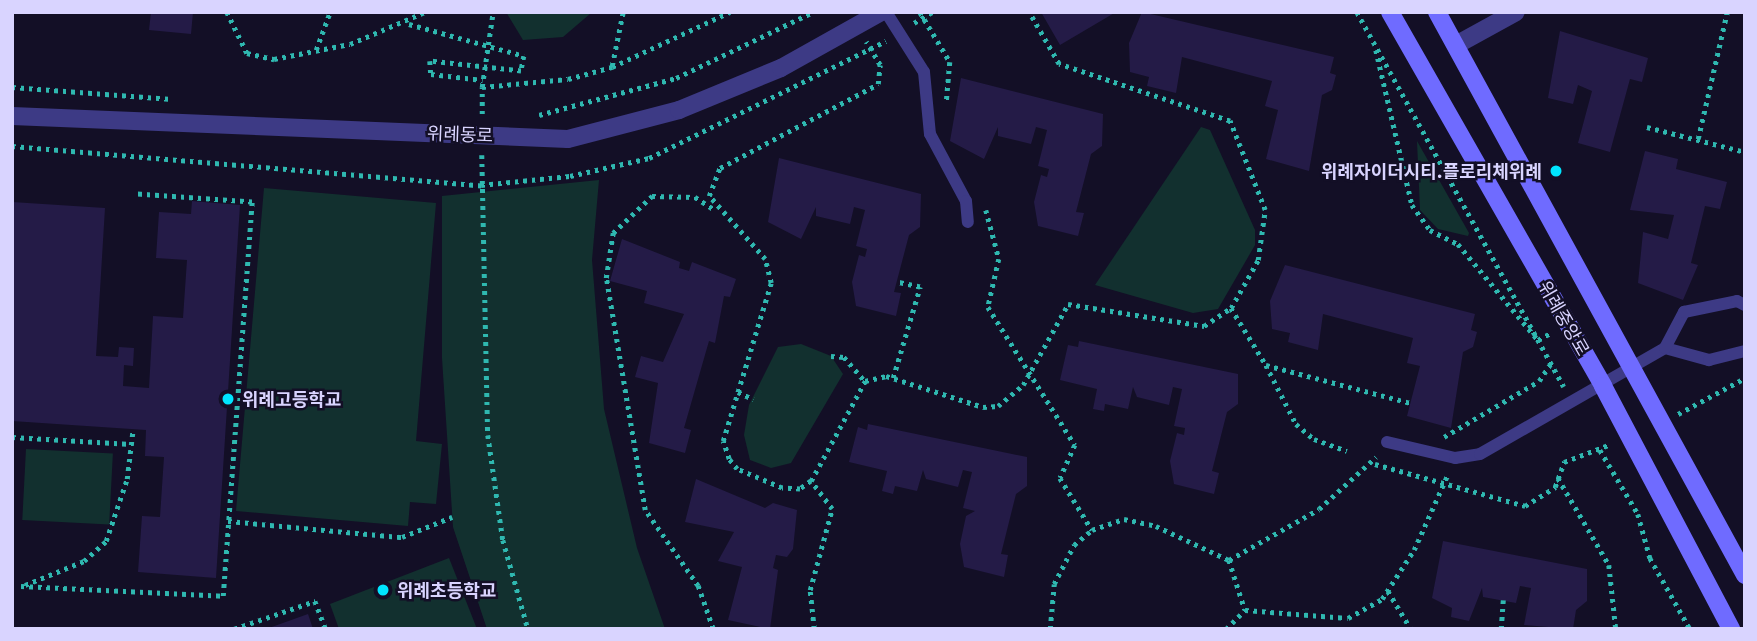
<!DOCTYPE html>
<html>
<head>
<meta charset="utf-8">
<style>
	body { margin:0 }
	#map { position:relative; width:1757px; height:641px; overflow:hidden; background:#130f26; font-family:"Golos Text","Noto Sans KR",sans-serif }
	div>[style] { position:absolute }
	.green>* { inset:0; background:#12302f; transform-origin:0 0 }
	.building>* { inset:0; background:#241b47 }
	.path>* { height:4.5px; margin-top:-2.25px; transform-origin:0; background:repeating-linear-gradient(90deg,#2fb8b0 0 3.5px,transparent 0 8.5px) }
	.service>* { height:12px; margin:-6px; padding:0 6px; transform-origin:6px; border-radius:6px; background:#3d3a85 }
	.minor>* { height:18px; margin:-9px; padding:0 9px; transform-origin:9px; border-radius:9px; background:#3d3a85 }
	.tertiary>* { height:18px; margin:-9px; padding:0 9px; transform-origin:9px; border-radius:9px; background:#3d3a85 }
	.secondary>* { height:18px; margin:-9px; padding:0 9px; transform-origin:9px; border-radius:9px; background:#6f6bff }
	.dots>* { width:19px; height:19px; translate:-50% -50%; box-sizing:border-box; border:4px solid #130f26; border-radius:50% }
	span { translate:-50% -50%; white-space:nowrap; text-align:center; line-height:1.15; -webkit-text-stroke:5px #130f26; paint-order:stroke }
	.street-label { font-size:18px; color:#d9d4ff }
	.poi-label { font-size:18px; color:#d9d4ff; font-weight:700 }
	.right { translate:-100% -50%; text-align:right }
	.left { translate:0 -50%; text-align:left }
	.frame { position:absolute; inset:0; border:14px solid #d9d4ff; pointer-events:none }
</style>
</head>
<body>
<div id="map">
	<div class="green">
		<i style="clip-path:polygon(506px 12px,590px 12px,591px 13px,563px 37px,523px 40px)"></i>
		<i style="clip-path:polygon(1201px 127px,1210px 130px,1255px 230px,1255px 245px,1218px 309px,1193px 313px,1095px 285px)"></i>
		<i style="clip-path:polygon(1417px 141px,1469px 233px,1468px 236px,1438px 229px,1420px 210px)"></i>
		<i style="clip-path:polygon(599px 180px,592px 260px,604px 409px,637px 548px,665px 629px,487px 629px,453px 527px,442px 358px,442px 196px)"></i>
		<i style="clip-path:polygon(264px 188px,436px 203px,416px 441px,442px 444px,436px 504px,410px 502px,408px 526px,236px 511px)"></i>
		<i style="clip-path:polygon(801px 344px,831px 356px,843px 374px,791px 463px,771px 468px,750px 460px,744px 435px,749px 405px,778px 347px)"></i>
		<i style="left:26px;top:449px;width:87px;height:71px;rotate:3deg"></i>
		<i style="clip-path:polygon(449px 558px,477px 629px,339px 629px,330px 604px)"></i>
	</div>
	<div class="building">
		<i style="clip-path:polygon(151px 12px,193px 12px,191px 34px,149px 30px)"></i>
		<i style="clip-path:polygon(1041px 12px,1116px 12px,1060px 45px)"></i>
		<i style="clip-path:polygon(1142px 12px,1334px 57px,1330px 73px,1336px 75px,1332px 90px,1322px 95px,1309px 171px,1266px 159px,1278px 110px,1265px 106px,1272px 81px,1182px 57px,1176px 93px,1147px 86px,1149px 77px,1130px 72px,1129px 43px)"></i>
		<i style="clip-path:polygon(1560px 31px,1648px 58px,1642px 82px,1630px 79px,1610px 152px,1578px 143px,1592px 91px,1578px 85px,1573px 104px,1548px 98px)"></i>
		<i style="clip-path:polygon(961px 78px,1103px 114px,1102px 146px,1091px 154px,1076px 212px,1084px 213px,1078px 236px,1038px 226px,1034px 202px,1041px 175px,1047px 177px,1049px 169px,1038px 166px,1047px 130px,1036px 127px,1031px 144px,998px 136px,998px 127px,984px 159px,950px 141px)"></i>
		<i style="clip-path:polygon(1645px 151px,1678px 159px,1676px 169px,1727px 182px,1720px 209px,1705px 206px,1691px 263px,1698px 265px,1683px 300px,1638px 283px,1643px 232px,1668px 239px,1674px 215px,1630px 210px)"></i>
		<i style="clip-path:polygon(779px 158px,921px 194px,920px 227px,909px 235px,894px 292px,901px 293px,896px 316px,856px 306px,852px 282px,859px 255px,865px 257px,867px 249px,856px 246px,865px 210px,854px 207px,850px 224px,816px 216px,816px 207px,801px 239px,768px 222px)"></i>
		<i style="clip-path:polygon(192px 201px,240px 205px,216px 578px,138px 572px,142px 516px,160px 517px,164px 457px,145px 456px,146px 430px,12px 421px,12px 202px,105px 208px,96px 356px,118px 357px,119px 347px,134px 348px,133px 366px,124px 365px,123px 386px,149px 388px,153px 316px,183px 318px,187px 260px,156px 258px,159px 212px,191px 214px)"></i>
		<i style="clip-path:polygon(622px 239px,680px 262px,679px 268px,689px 271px,692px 262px,736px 279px,730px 297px,724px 296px,715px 343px,709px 341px,684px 428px,691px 430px,685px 453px,649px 443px,658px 383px,635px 377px,641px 356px,663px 362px,684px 314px,644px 303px,647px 291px,610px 281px)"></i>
		<i style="clip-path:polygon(1285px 265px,1475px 314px,1471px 330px,1477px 332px,1473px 347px,1463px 352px,1451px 428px,1407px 416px,1420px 366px,1407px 363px,1413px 338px,1323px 314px,1318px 350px,1288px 342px,1290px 333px,1272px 329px,1270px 301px)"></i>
		<i style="clip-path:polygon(1079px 341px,1238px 374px,1238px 404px,1227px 412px,1212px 471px,1219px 473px,1214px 494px,1174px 484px,1170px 461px,1177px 433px,1184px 435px,1185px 428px,1174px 426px,1182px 389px,1173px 387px,1169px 405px,1137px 397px,1133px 387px,1128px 409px,1105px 404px,1104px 411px,1093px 409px,1097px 389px,1060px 380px,1068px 345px,1078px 347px)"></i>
		<i style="clip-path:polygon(868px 424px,1027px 457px,1027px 486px,1016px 494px,1001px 554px,1008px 555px,1004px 577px,964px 567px,960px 544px,966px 516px,975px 511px,963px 508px,972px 472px,963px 470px,958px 487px,926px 479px,923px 470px,917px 491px,895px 486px,893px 494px,882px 491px,887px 471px,849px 462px,858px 427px,867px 430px)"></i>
		<i style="clip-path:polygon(696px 479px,765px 508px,773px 503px,797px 510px,793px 549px,787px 557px,776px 555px,773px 568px,778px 570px,770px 629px,728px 620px,742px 567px,718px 561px,734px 532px,685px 522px)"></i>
		<i style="clip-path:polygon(1443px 541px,1587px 569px,1587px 601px,1576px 610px,1573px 629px,1524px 625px,1531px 588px,1520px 586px,1516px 603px,1483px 597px,1482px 588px,1469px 621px,1451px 617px,1452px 608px,1432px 598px)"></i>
		<i style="clip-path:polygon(308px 614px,313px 629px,269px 629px,269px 628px)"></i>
	</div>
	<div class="path">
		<i style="left:227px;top:12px;width:46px;rotate:64deg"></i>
		<i style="left:247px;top:53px;width:28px;rotate:13deg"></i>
		<i style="left:274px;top:59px;width:77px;rotate:-11.2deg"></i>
		<i style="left:350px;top:44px;width:82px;rotate:-23.1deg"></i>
		<i style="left:920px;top:12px;width:58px;rotate:59deg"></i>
		<i style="left:950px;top:62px;width:38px;rotate:95deg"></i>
		<i style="left:1357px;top:12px;width:428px;rotate:61.1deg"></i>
		<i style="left:914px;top:23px;width:21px;rotate:-31deg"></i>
		<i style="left:409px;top:24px;width:119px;rotate:15.5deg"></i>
		<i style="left:524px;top:56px;width:15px;rotate:101deg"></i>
		<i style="left:521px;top:71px;width:92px;rotate:-173.7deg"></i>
		<i style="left:430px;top:61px;width:13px;rotate:86deg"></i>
		<i style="left:431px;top:74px;width:52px;rotate:6.6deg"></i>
		<i style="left:316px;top:50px;width:40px;rotate:-69.8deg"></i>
		<i style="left:1376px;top:50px;width:159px;rotate:76.9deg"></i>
		<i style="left:1412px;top:205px;width:31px;rotate:54deg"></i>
		<i style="left:1430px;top:230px;width:31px;rotate:27deg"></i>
		<i style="left:1458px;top:244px;width:125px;rotate:50.2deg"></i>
		<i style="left:1538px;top:340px;width:13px;rotate:-29deg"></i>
		<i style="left:612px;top:66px;width:55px;rotate:-78.5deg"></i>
		<i style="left:12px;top:87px;width:160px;rotate:4.3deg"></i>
		<i style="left:482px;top:87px;width:76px;rotate:-81.7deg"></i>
		<i style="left:482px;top:114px;width:27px;rotate:-90deg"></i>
		<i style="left:482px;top:87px;width:86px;rotate:-5.3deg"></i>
		<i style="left:568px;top:79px;width:46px;rotate:-15.3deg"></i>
		<i style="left:612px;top:67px;width:130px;rotate:-25deg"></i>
		<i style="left:539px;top:115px;width:142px;rotate:-15.1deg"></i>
		<i style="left:676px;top:78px;width:152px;rotate:-25.7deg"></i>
		<i style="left:1647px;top:127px;width:101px;rotate:14.3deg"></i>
		<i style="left:1698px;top:139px;width:130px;rotate:-77.1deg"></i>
		<i style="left:12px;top:146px;width:471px;rotate:4.8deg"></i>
		<i style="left:481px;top:185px;width:89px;rotate:-5.8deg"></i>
		<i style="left:570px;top:176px;width:81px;rotate:-12.8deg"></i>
		<i style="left:649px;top:158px;width:264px;rotate:-26.3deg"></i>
		<i style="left:482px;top:155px;width:280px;rotate:88.8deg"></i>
		<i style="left:488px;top:435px;width:106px;rotate:81.9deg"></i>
		<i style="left:503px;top:540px;width:92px;rotate:74.3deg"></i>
		<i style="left:986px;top:210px;width:51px;rotate:75.1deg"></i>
		<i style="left:999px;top:259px;width:49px;rotate:102.9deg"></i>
		<i style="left:988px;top:307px;width:163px;rotate:57.8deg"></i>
		<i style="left:1075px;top:445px;width:36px;rotate:114deg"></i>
		<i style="left:1060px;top:478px;width:61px;rotate:58.4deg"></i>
		<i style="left:1231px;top:308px;width:67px;rotate:58.4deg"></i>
		<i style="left:1266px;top:365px;width:150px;rotate:14.7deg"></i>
		<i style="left:831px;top:356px;width:13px;rotate:4deg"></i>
		<i style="left:844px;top:357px;width:32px;rotate:49deg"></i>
		<i style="left:1266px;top:365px;width:66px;rotate:63deg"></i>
		<i style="left:1296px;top:424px;width:23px;rotate:40deg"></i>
		<i style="left:1314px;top:439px;width:35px;rotate:20deg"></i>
		<i style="left:893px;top:378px;width:95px;rotate:-73.5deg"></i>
		<i style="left:920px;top:287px;width:24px;rotate:-168deg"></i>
		<i style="left:738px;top:392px;width:17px;rotate:25deg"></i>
		<i style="left:1678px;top:414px;width:76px;rotate:-28.2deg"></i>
		<i style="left:12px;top:437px;width:119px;rotate:3.4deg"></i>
		<i style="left:1444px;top:437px;width:110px;rotate:-30.5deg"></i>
		<i style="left:1539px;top:381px;width:22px;rotate:-56deg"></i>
		<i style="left:1600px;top:450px;width:74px;rotate:59.3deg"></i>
		<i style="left:1638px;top:514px;width:46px;rotate:74.7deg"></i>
		<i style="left:1650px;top:558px;width:81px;rotate:60.6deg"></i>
		<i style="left:1375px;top:464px;width:156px;rotate:15.6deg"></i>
		<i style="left:1525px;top:506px;width:36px;rotate:-32deg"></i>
		<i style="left:1555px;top:487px;width:27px;rotate:-70deg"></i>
		<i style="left:1564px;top:462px;width:50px;rotate:-21deg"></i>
		<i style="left:1558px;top:478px;width:101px;rotate:59.6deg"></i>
		<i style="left:1609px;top:565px;width:64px;rotate:83.8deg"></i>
		<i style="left:811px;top:481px;width:14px;rotate:144deg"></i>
		<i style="left:800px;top:489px;width:18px;rotate:-177deg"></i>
		<i style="left:782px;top:488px;width:49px;rotate:-157.1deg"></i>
		<i style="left:737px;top:469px;width:13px;rotate:-129deg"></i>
		<i style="left:729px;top:459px;width:19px;rotate:-108deg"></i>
		<i style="left:723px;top:441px;width:165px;rotate:-73.1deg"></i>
		<i style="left:771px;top:283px;width:25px;rotate:-104deg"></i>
		<i style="left:765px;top:259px;width:84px;rotate:-131.6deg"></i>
		<i style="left:709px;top:196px;width:30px;rotate:-69deg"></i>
		<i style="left:720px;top:168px;width:179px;rotate:-28deg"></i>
		<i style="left:878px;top:84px;width:19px;rotate:-84deg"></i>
		<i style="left:880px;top:65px;width:27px;rotate:-121deg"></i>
		<i style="left:228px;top:521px;width:175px;rotate:5.3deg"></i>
		<i style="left:402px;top:537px;width:54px;rotate:-21.8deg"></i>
		<i style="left:1229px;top:560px;width:52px;rotate:72.3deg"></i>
		<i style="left:25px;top:585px;width:64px;rotate:-22.1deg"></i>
		<i style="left:84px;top:561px;width:30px;rotate:-42deg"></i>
		<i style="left:106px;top:541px;width:65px;rotate:-71.3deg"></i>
		<i style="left:127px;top:479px;width:50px;rotate:-83.2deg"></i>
		<i style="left:21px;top:586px;width:202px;rotate:2.8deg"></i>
		<i style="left:223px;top:596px;width:395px;rotate:-85.8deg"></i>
		<i style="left:252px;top:202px;width:115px;rotate:-176deg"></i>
		<i style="left:1388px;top:591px;width:44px;rotate:58.8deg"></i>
		<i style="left:234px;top:629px;width:86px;rotate:-19.1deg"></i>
		<i style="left:315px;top:601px;width:30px;rotate:69deg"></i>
		<i style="left:713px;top:629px;width:46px;rotate:-109.2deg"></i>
		<i style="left:698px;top:586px;width:93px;rotate:-124.9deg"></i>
		<i style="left:645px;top:510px;width:235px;rotate:-99.5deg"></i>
		<i style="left:606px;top:278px;width:46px;rotate:-81.2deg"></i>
		<i style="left:613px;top:233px;width:54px;rotate:-43.5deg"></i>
		<i style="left:652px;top:196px;width:43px;rotate:1.3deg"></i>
		<i style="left:695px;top:197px;width:24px;rotate:33deg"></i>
		<i style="left:814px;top:629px;width:39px;rotate:-96deg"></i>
		<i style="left:810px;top:590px;width:84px;rotate:-74.8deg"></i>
		<i style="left:832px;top:509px;width:35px;rotate:-127deg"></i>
		<i style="left:811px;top:481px;width:114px;rotate:-61.6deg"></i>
		<i style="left:865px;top:381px;width:22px;rotate:-13deg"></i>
		<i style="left:886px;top:376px;width:102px;rotate:17.7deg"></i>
		<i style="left:983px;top:407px;width:15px;rotate:-4deg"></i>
		<i style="left:998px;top:406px;width:33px;rotate:-40deg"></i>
		<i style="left:1023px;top:385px;width:93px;rotate:-60.9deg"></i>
		<i style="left:1068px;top:304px;width:138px;rotate:9.2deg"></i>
		<i style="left:1204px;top:326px;width:32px;rotate:-34deg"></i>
		<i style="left:1231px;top:308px;width:55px;rotate:-60.6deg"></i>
		<i style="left:1258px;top:260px;width:50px;rotate:-82deg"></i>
		<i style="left:1265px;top:210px;width:96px;rotate:-111.5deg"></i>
		<i style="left:1230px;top:121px;width:180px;rotate:-161.6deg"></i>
		<i style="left:1059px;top:64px;width:60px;rotate:-120deg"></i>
		<i style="left:1050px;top:629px;width:45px;rotate:-84.9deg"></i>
		<i style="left:1054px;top:584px;width:44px;rotate:-62.9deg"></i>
		<i style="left:1074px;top:545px;width:23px;rotate:-40deg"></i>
		<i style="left:1092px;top:530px;width:34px;rotate:-19deg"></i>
		<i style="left:1124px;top:519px;width:33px;rotate:12deg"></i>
		<i style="left:1156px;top:526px;width:81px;rotate:25deg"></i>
		<i style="left:1229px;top:560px;width:103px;rotate:-29.5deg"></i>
		<i style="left:1319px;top:509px;width:77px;rotate:-42.4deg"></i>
		<i style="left:1226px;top:629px;width:27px;rotate:-45deg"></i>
		<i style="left:1245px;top:610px;width:103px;rotate:4.4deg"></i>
		<i style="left:1348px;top:618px;width:39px;rotate:-29deg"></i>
		<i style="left:1382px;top:599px;width:59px;rotate:-56.9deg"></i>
		<i style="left:1414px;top:550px;width:83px;rotate:-65.9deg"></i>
		<i style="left:1501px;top:629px;width:29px;rotate:-86deg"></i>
	</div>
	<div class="service">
		<i style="left:886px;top:12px;width:71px;rotate:57.7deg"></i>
		<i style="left:924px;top:72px;width:62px;rotate:84.5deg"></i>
		<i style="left:930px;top:134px;width:76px;rotate:61.8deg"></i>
		<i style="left:966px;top:201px;width:21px;rotate:85deg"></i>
		<i style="left:1665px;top:348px;width:46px;rotate:15.3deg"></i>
		<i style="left:1709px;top:360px;width:37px;rotate:-14deg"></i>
		<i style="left:1387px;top:442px;width:70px;rotate:13.2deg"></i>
		<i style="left:1455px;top:458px;width:25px;rotate:-9deg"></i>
		<i style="left:1480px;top:454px;width:213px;rotate:-29.8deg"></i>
		<i style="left:1665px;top:348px;width:41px;rotate:-62.2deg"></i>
		<i style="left:1684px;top:312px;width:54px;rotate:-11.7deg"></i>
		<i style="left:1737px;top:301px;width:9px;rotate:27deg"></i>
	</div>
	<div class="minor">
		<i style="left:1456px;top:45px;width:68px;rotate:-28.8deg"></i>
	</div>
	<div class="tertiary">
		<i style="left:12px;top:116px;width:556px;rotate:2.37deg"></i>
		<i style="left:568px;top:139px;width:115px;rotate:-14.6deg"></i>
		<i style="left:679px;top:110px;width:110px;rotate:-22.4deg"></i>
		<i style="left:781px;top:68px;width:115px;rotate:-29.2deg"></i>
	</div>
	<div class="secondary">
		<i style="left:1390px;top:12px;width:430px;rotate:60.3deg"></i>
		<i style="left:1603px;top:386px;width:275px;rotate:62.2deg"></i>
		<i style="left:1437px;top:12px;width:642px;rotate:61.32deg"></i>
	</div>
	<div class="dots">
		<i style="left:1556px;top:171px;background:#00e5ff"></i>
		<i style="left:228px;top:399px;background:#00e5ff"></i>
		<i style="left:383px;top:590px;background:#00e5ff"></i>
	</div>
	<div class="street-label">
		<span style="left:460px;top:134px;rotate:2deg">위례동로</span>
		<span style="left:1564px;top:318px;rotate:60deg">위례중앙로</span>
	</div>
	<div class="poi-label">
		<span class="right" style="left:1542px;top:171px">위례자이더시티.플로리체위례</span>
		<span class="left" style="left:242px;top:399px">위례고등학교</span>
		<span class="left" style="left:397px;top:590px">위례초등학교</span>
	</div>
	<div class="frame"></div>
</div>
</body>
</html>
